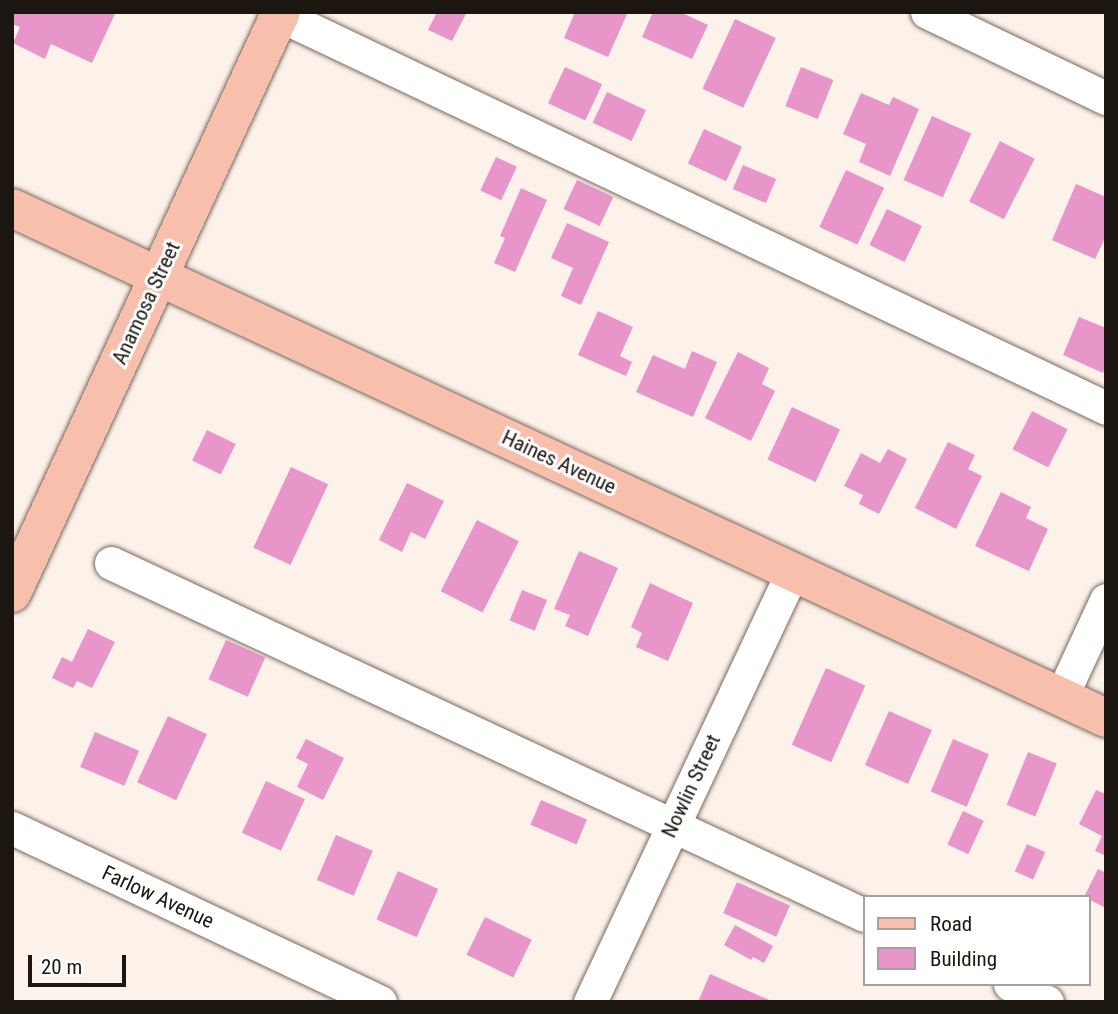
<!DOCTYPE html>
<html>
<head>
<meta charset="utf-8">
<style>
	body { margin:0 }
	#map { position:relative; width:1118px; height:1014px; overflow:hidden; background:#fdf2ea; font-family:"Roboto Condensed",sans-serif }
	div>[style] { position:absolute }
	.building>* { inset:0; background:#e895c9; transform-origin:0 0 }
	.roads { filter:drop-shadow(0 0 2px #79695e) drop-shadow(0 0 2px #79695e) }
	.minor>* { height:33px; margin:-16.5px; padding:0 16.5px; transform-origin:16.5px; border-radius:16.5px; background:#fff }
	.major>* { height:38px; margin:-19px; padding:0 19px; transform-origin:19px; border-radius:19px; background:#f7bfac }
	span { translate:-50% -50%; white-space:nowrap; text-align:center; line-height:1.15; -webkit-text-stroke:6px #fff; paint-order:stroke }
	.street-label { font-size:21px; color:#1c1611 }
	.frame { position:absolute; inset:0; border:14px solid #1c1611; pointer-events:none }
	.legend { position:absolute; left:863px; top:895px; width:228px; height:91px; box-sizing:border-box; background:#fff; border:2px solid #a4a2a0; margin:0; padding:9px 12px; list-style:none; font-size:21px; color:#1c1611 }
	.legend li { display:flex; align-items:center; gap:14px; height:35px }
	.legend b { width:35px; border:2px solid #a4a2a0 }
	.scale { position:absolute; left:28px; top:955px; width:98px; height:32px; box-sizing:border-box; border:4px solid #1c1611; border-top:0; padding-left:9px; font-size:21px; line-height:24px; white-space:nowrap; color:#1c1611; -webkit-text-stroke:5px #fff; paint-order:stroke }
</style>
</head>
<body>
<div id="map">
	<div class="building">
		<i style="clip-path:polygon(12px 12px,116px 12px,92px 63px,51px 44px,45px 59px,13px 43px,20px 27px,12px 24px)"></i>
		<i style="clip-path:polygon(437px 12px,467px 12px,452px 41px,428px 30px)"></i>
		<i style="clip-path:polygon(575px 12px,628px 12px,608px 57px,564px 38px)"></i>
		<i style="clip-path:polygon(653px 12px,680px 12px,708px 25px,692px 59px,642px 37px)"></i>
		<i style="left:735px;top:19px;width:45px;height:77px;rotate:25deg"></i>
		<i style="left:565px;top:67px;width:41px;height:40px;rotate:25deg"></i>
		<i style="left:801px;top:67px;width:35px;height:42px;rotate:22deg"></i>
		<i style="left:607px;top:92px;width:43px;height:34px;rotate:25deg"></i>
		<i style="clip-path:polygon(861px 93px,889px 105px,893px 97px,919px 109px,890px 176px,859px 162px,866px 144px,843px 134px)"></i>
		<i style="left:932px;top:116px;width:43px;height:70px;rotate:24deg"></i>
		<i style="left:704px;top:129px;width:42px;height:38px;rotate:25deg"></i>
		<i style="left:1000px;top:141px;width:39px;height:68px;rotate:27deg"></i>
		<i style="left:496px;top:157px;width:23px;height:37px;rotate:25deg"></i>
		<i style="left:743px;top:165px;width:36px;height:26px;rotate:23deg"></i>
		<i style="left:846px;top:170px;width:42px;height:63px;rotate:25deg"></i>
		<i style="left:577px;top:180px;width:40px;height:32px;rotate:25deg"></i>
		<i style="clip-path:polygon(1076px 184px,1106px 197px,1106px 236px,1095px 259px,1052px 240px)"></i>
		<i style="clip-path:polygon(521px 188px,547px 200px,515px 272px,494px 263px,505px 238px,500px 236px)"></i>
		<i style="left:887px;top:209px;width:39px;height:40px;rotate:26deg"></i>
		<i style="clip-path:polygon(567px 223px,609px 242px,581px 305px,561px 296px,573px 268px,551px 258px)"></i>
		<i style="clip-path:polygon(598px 311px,633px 327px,620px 356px,632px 362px,626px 376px,578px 355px)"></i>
		<i style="clip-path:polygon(1079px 317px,1106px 328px,1106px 365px,1103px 373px,1063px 355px)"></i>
		<i style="clip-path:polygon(692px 351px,717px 362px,693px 417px,636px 392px,653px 355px,685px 369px)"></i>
		<i style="clip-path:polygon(738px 352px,769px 368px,762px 384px,775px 391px,751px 441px,705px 418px)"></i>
		<i style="left:792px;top:407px;width:53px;height:58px;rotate:25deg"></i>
		<i style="left:1032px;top:411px;width:40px;height:43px;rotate:27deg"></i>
		<i style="left:207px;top:430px;width:32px;height:34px;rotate:26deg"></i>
		<i style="clip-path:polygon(948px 442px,975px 455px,968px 469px,982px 476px,956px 529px,915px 508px)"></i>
		<i style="clip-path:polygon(888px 449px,907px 459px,879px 514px,859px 504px,863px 495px,844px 486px,861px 453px,880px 463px)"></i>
		<i style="left:291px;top:467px;width:41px;height:89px;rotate:25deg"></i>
		<i style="clip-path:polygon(407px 483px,444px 501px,425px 539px,411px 532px,402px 552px,379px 540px)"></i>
		<i style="clip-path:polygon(1001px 492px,1031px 507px,1026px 518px,1048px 529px,1029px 571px,975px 546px)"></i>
		<i style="left:477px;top:520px;width:47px;height:80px;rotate:27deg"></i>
		<i style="clip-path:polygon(579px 551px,618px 568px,588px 636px,565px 626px,570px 615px,554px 609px)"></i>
		<i style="clip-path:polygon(650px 583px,693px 603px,668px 661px,636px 647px,642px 633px,631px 627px)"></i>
		<i style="left:522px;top:590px;width:27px;height:33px;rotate:22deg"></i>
		<i style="clip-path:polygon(88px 629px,115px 642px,92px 688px,77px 681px,73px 688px,52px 678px,62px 657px,72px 662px)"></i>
		<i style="left:226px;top:640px;width:43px;height:43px;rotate:24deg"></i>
		<i style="left:826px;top:668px;width:43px;height:84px;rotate:24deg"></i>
		<i style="left:889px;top:711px;width:47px;height:59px;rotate:24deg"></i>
		<i style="left:168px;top:716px;width:43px;height:73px;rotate:25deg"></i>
		<i style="left:95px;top:732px;width:48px;height:38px;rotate:23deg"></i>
		<i style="clip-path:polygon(306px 739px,344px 758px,323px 800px,297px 787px,308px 764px,296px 758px)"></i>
		<i style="left:953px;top:739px;width:39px;height:57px;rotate:23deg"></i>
		<i style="left:1028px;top:752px;width:31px;height:57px;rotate:22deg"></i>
		<i style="left:266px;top:781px;width:43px;height:57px;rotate:25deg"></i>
		<i style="clip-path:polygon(1096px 790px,1106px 794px,1106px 856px,1095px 851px,1102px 836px,1079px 824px)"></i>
		<i style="left:541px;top:800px;width:50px;height:27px;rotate:23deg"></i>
		<i style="left:963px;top:811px;width:23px;height:37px;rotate:25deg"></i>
		<i style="left:336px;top:835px;width:40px;height:49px;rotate:23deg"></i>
		<i style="left:1027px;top:844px;width:20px;height:30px;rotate:24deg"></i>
		<i style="clip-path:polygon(1098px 869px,1106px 873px,1104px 907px,1084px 897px)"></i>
		<i style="left:398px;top:871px;width:44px;height:53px;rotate:24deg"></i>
		<i style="left:737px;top:882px;width:58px;height:34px;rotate:24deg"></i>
		<i style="left:485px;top:917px;width:52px;height:42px;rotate:26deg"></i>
		<i style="clip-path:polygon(735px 925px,773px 946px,764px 963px,753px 957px,751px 960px,724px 945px)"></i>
		<i style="clip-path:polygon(710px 974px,774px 1002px,698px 1002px)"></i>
	</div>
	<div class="roads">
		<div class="minor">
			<i style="left:927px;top:12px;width:199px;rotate:25.7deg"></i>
			<i style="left:280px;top:15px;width:915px;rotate:25.44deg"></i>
			<i style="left:111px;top:563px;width:831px;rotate:25.05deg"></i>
			<i style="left:1061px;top:697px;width:107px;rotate:-65.1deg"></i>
			<i style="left:12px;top:828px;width:407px;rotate:25.3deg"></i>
			<i style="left:1010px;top:984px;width:41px;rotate:25.9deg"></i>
			<i style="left:590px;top:1002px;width:477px;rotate:-64.8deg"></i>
		</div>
		<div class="major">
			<i style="left:12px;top:208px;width:1207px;rotate:24.99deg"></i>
			<i style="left:12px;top:593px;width:640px;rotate:-65.16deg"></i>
		</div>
	</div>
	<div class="street-label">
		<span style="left:146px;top:303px;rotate:-65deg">Anamosa Street</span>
		<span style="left:559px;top:462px;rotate:25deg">Haines Avenue</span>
		<span style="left:691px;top:786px;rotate:-65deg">Nowlin Street</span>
		<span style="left:158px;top:897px;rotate:25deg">Farlow Avenue</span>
	</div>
	<div class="frame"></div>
	<ul class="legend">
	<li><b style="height:9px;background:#f7bfac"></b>Road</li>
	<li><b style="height:19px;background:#e895c9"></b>Building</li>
	</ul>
	<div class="scale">20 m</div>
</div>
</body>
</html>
